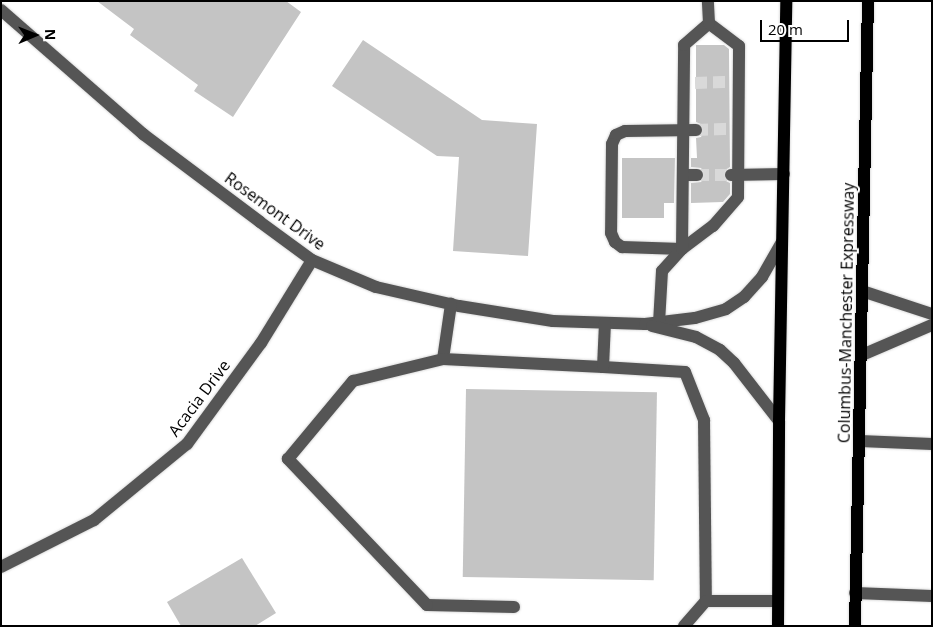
<!DOCTYPE html>
<html>
<head>
<meta charset="utf-8">
<style>
	body { margin:0 }
	#map { position:relative; width:933px; height:627px; overflow:hidden; background:#fff; font-family:"Open Sans",sans-serif }
	div>[style] { position:absolute }
	.building>* { inset:0; background:#c4c4c4; transform-origin:0 0 }
	.minor-tunnel>* { height:12px; margin-top:-6px; transform-origin:0; background:repeating-linear-gradient(90deg,#d9d9d9 0 12px,transparent 0 18px) }
	.roads { filter:drop-shadow(0 0 1px #dbdbdb) drop-shadow(0 0 1px #dbdbdb) }
	.minor>* { height:12px; margin:-6px; padding:0 6px; transform-origin:6px; border-radius:6px; background:#555 }
	.major>* { height:12px; margin:-6px; padding:0 6px; transform-origin:6px; border-radius:6px; background:#000 }
	span { translate:-50% -50%; white-space:nowrap; text-align:center; line-height:1.15; -webkit-text-stroke:4px #fff; paint-order:stroke }
	.street-label { font-size:16px; color:#000 }
	.frame { position:absolute; inset:0; border:2px solid #000; pointer-events:none }
	.north { position:absolute; left:10px; top:10px; width:50px; height:50px; -webkit-text-stroke:4px #fff; paint-order:stroke; rotate:89deg; font-size:14px; font-weight:700; line-height:20px; text-align:center; color:#000 }
	.north::after { content:''; display:block; margin:auto; width:18px; height:22px; background:#000; clip-path:polygon(50% 0,100% 100%,50% 72%,0 100%) }
	.scale { position:absolute; left:760px; top:20px; width:89px; height:22px; box-sizing:border-box; border:2px solid #000; border-top:0; padding-left:6px; font-size:15px; line-height:18px; white-space:nowrap; color:#000; -webkit-text-stroke:4px #fff; paint-order:stroke }
</style>
</head>
<body>
<div id="map">
	<div class="building">
		<i style="clip-path:polygon(97px 1px,286px 1px,301px 12px,233px 117px,194px 91px,198px 85px,130px 35px,134px 29px)"></i>
		<i style="clip-path:polygon(363px 40px,482px 120px,537px 124px,528px 256px,453px 251px,459px 157px,437px 156px,332px 86px)"></i>
		<i style="clip-path:polygon(696px 45px,724px 45px,729px 49px,730px 167px,724px 171px,723px 175px,724px 180px,730px 183px,730px 194px,723px 202px,691px 203px,691px 183px,701px 182px,705px 175px,701px 168px,691px 167px,691px 158px,697px 158px,696px 138px,701px 137px,704px 130px,703px 125px,696px 122px)"></i>
		<i style="clip-path:polygon(622px 158px,675px 158px,674px 203px,664px 203px,664px 218px,622px 218px)"></i>
		<i style="left:466px;top:389px;width:191px;height:188px;rotate:1deg"></i>
		<i style="clip-path:polygon(242px 558px,276px 613px,255px 626px,181px 626px,167px 602px)"></i>
	</div>
	<div class="minor-tunnel">
		<i style="left:695px;top:83px;width:35px;rotate:-2deg"></i>
		<i style="left:696px;top:130px;width:34px;rotate:-2deg"></i>
		<i style="left:697px;top:175px;width:34px"></i>
	</div>
	<div class="roads">
		<div class="minor">
			<i style="left:1px;top:10px;width:189px;rotate:41.1deg"></i>
			<i style="left:143px;top:134px;width:146px;rotate:36.9deg"></i>
			<i style="left:260px;top:222px;width:64px;rotate:36.2deg"></i>
			<i style="left:312px;top:260px;width:69px;rotate:22.9deg"></i>
			<i style="left:376px;top:287px;width:85px;rotate:12.9deg"></i>
			<i style="left:459px;top:306px;width:95px;rotate:9.1deg"></i>
			<i style="left:553px;top:321px;width:92px;rotate:1.9deg"></i>
			<i style="left:645px;top:324px;width:50px;rotate:-6.8deg"></i>
			<i style="left:695px;top:318px;width:32px;rotate:-16deg"></i>
			<i style="left:726px;top:309px;width:22px;rotate:-34deg"></i>
			<i style="left:744px;top:297px;width:27px;rotate:-48deg"></i>
			<i style="left:762px;top:277px;width:40px;rotate:-60.3deg"></i>
			<i style="left:696px;top:130px;width:71px;rotate:179.2deg"></i>
			<i style="left:625px;top:131px;width:10px;rotate:156deg"></i>
			<i style="left:616px;top:135px;width:10px;rotate:114deg"></i>
			<i style="left:612px;top:144px;width:89px;rotate:90.6deg"></i>
			<i style="left:611px;top:233px;width:10px;rotate:66deg"></i>
			<i style="left:615px;top:242px;width:9px;rotate:36deg"></i>
			<i style="left:622px;top:247px;width:60px;rotate:1.9deg"></i>
			<i style="left:682px;top:249px;width:39px;rotate:-37deg"></i>
			<i style="left:713px;top:226px;width:38px;rotate:-49deg"></i>
			<i style="left:738px;top:197px;width:151px;rotate:-89.6deg"></i>
			<i style="left:739px;top:46px;width:38px;rotate:-143deg"></i>
			<i style="left:683px;top:175px;width:14px"></i>
			<i style="left:731px;top:175px;width:53px;rotate:-1.1deg"></i>
			<i style="left:862px;top:291px;width:74px;rotate:18.2deg"></i>
			<i style="left:659px;top:323px;width:52px;rotate:-86.7deg"></i>
			<i style="left:662px;top:271px;width:30px;rotate:-48deg"></i>
			<i style="left:682px;top:249px;width:204px;rotate:-89.4deg"></i>
			<i style="left:684px;top:45px;width:33px;rotate:-41deg"></i>
			<i style="left:709px;top:23px;width:22px;rotate:-93deg"></i>
			<i style="left:652px;top:326px;width:45px;rotate:14deg"></i>
			<i style="left:696px;top:337px;width:27px;rotate:28deg"></i>
			<i style="left:720px;top:350px;width:19px;rotate:43deg"></i>
			<i style="left:734px;top:363px;width:73px;rotate:52.2deg"></i>
			<i style="left:862px;top:355px;width:76px;rotate:-23.2deg"></i>
			<i style="left:443px;top:359px;width:56px;rotate:-81.7deg"></i>
			<i style="left:603px;top:367px;width:82px;rotate:3.5deg"></i>
			<i style="left:685px;top:372px;width:52px;rotate:68.4deg"></i>
			<i style="left:704px;top:420px;width:181px;rotate:89.4deg"></i>
			<i style="left:860px;top:441px;width:72px;rotate:2.4deg"></i>
			<i style="left:1px;top:567px;width:104px;rotate:-26.8deg"></i>
			<i style="left:94px;top:520px;width:120px;rotate:-39.3deg"></i>
			<i style="left:187px;top:444px;width:125px;rotate:-53.8deg"></i>
			<i style="left:261px;top:343px;width:97px;rotate:-58.4deg"></i>
			<i style="left:855px;top:593px;width:77px;rotate:2.2deg"></i>
			<i style="left:514px;top:607px;width:87px;rotate:-178.7deg"></i>
			<i style="left:427px;top:605px;width:202px;rotate:-133.6deg"></i>
			<i style="left:288px;top:459px;width:102px;rotate:-50.2deg"></i>
			<i style="left:353px;top:381px;width:93px;rotate:-13.7deg"></i>
			<i style="left:443px;top:359px;width:160px;rotate:2.9deg"></i>
			<i style="left:603px;top:367px;width:44px;rotate:-87.4deg"></i>
			<i style="left:684px;top:626px;width:33px;rotate:-49deg"></i>
			<i style="left:706px;top:601px;width:72px"></i>
		</div>
		<div class="major">
			<i style="left:778px;top:626px;width:205px;rotate:-89.7deg"></i>
			<i style="left:779px;top:421px;width:420px;rotate:-89deg"></i>
			<i style="left:855px;top:626px;width:625px;rotate:-88.81deg"></i>
		</div>
	</div>
	<div class="street-label">
		<span style="left:275px;top:211px;rotate:36deg">Rosemont Drive</span>
		<span style="left:846px;top:313px;rotate:-89deg">Columbus-Manchester Expressway</span>
		<span style="left:199px;top:398px;rotate:-53deg">Acacia Drive</span>
	</div>
	<div class="frame"></div>
	<div class="north">N</div>
	<div class="scale">20 m</div>
</div>
</body>
</html>
